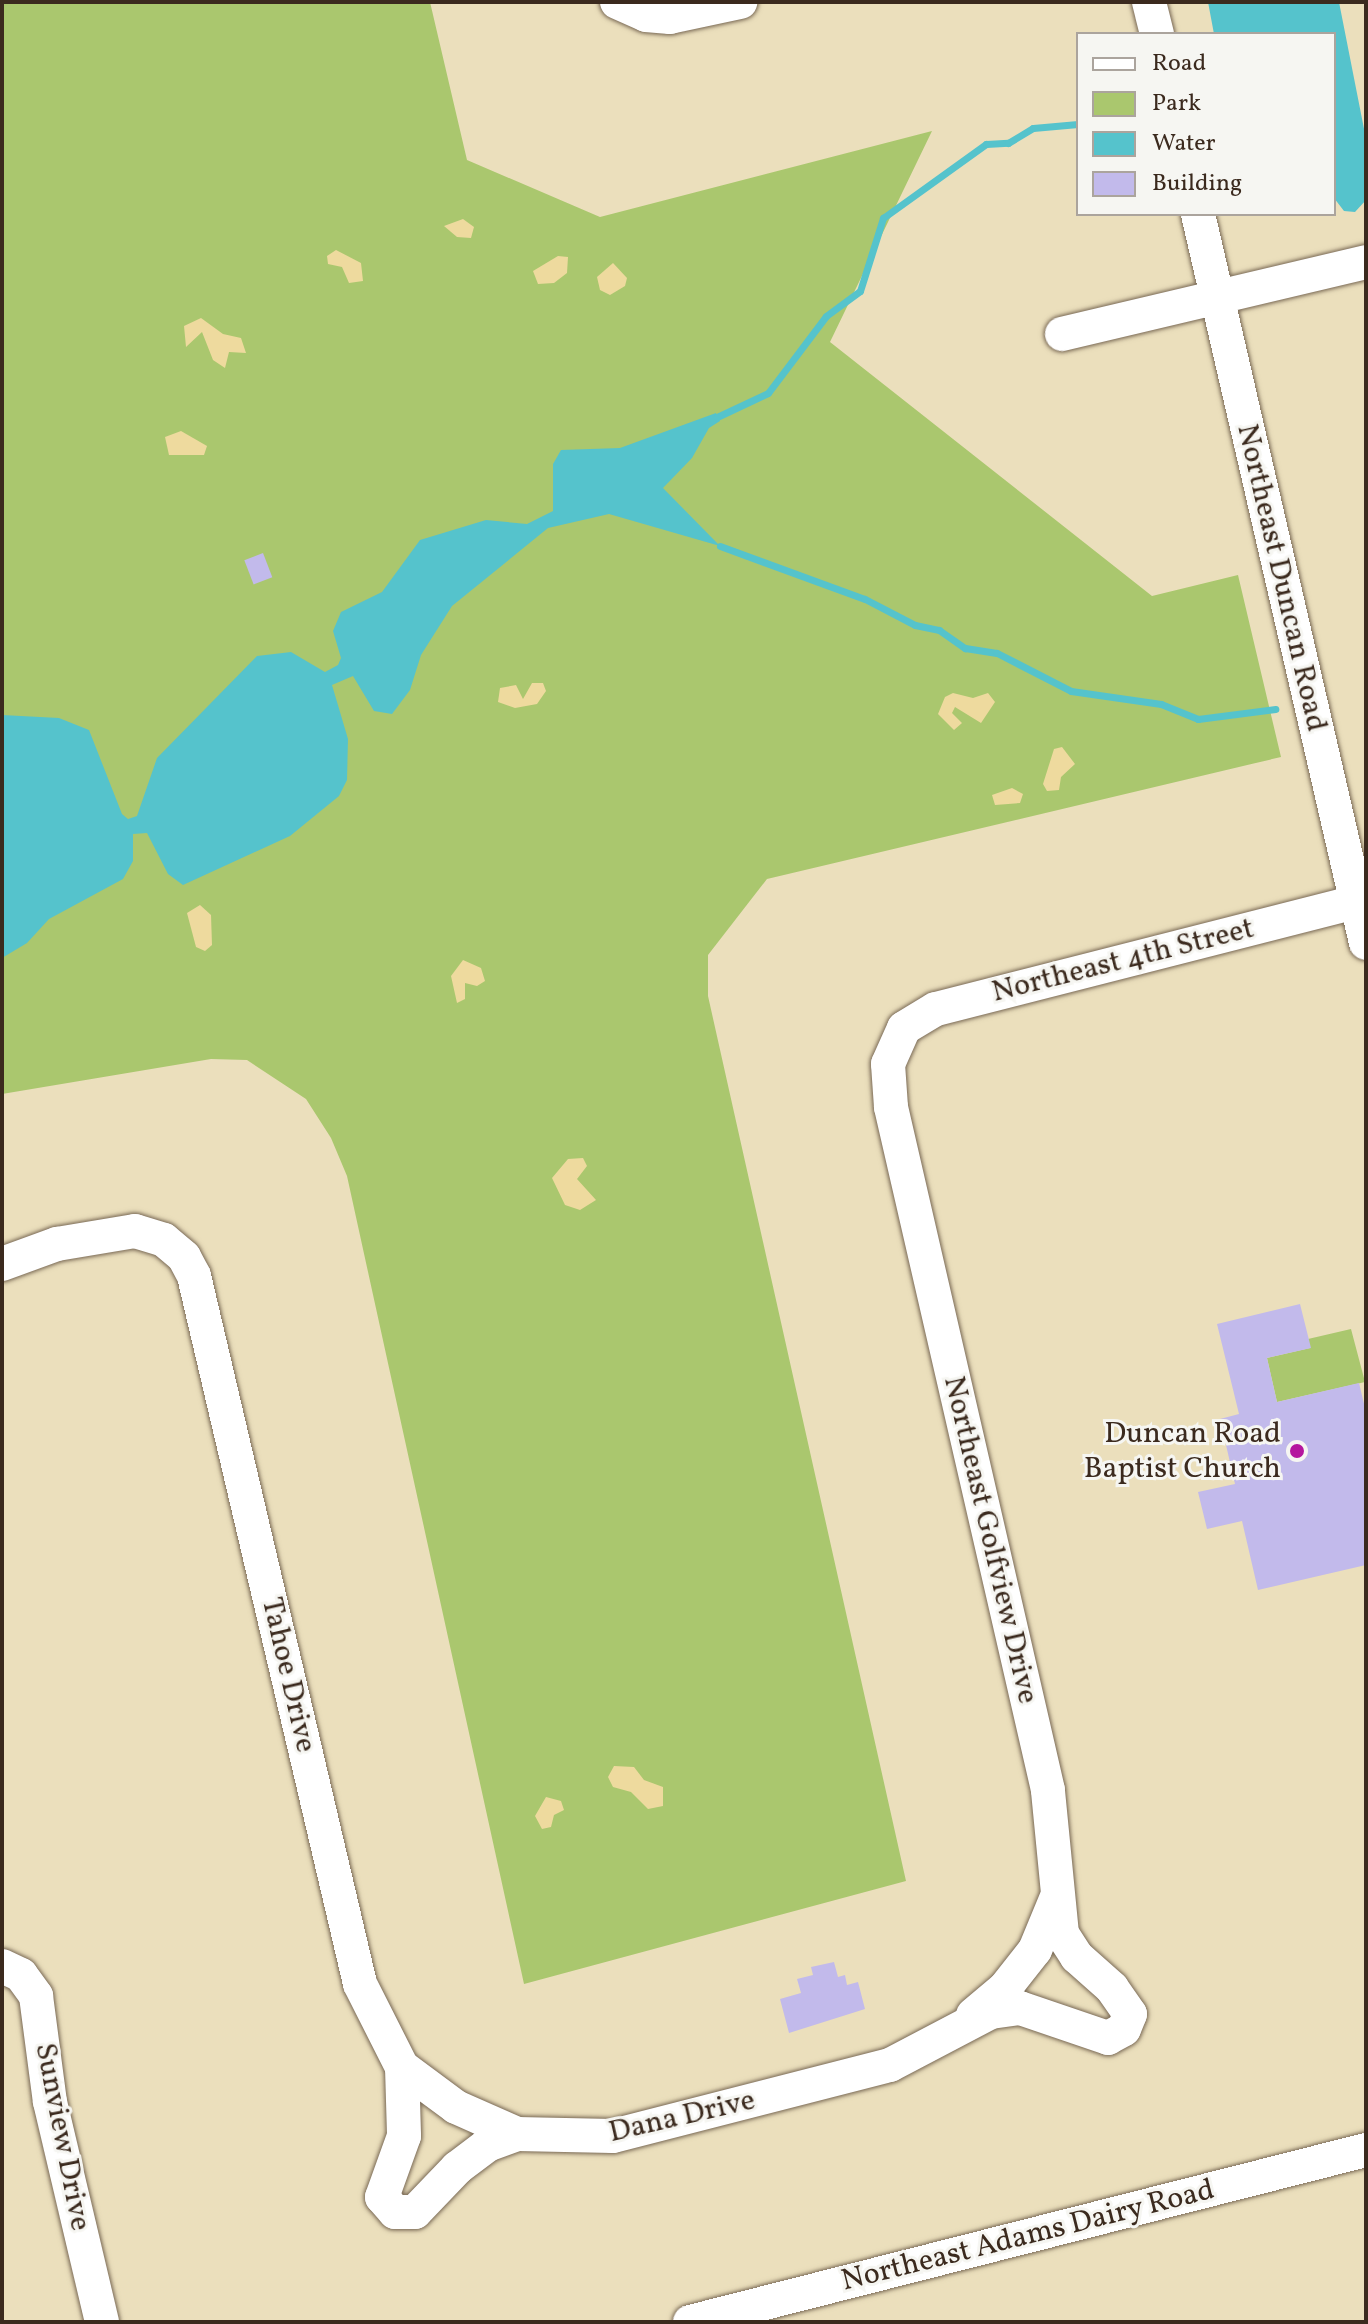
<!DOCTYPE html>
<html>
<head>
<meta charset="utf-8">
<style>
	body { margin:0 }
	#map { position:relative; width:1368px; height:2324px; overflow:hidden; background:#ebdfbc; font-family:Vollkorn,serif }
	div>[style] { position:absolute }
	.green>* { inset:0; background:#aac76e }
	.sand>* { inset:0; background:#eeda9e }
	.water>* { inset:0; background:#55c3cc }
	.stream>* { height:7px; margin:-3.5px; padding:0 3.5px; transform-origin:3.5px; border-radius:3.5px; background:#55c3cc }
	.building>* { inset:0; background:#c2baeb; transform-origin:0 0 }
	.roads { filter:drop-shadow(0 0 2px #796955) drop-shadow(0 0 2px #796955) }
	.minor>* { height:34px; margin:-17px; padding:0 17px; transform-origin:17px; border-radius:17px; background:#fff }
	.dots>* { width:22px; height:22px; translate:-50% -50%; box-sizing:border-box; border:4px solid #f6f6f2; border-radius:50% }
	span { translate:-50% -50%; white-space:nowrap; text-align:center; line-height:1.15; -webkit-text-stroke:6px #f6f6f2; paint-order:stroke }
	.street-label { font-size:30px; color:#3b2a1e }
	.poi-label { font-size:30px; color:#3b2a1e }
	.right { translate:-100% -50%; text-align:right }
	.frame { position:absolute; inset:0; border:4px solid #3b2a1e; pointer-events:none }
	.legend { position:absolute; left:1076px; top:32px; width:260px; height:184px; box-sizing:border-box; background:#f6f6f2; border:2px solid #aba49d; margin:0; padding:10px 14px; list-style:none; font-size:24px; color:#3b2a1e }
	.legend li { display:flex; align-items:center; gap:16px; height:40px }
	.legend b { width:40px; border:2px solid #aba49d }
</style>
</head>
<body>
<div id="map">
	<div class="green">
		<i style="clip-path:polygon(2px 2px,430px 2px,467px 160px,600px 217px,932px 131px,830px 342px,1152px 596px,1238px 575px,1281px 757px,767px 879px,708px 955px,708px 996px,906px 1881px,524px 1984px,347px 1176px,331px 1138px,306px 1099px,247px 1060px,211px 1059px,2px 1094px)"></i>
		<i style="clip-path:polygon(1351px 1329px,1365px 1382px,1277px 1402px,1267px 1358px,1310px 1348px,1308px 1339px)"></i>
	</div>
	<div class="sand">
		<i style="clip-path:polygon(463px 219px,474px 227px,471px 238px,457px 237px,444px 226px)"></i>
		<i style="clip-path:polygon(336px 250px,361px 263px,363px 281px,349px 283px,342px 267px,328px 264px,327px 256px)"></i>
		<i style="clip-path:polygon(558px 256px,568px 257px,567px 273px,554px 283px,538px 284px,533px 271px)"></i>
		<i style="clip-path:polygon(613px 263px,627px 278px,625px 286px,610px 295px,600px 290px,597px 277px)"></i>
		<i style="clip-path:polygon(201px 318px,223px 334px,241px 338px,246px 353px,229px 352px,225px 368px,213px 360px,202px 332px,186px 347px,184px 326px)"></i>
		<i style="clip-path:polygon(181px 431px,207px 446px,204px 455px,169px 455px,165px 437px)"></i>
		<i style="clip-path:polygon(532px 683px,543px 683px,546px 691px,537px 704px,515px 708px,498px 702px,500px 688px,516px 685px,523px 699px)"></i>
		<i style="clip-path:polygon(953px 693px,973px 698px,988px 693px,995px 702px,981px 723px,955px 707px,952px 713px,962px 723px,954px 730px,938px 714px,945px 697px)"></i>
		<i style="clip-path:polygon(1062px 747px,1075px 764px,1061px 777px,1059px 790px,1047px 791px,1043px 784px,1054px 749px)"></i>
		<i style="clip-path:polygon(1012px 788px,1023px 794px,1020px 803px,995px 805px,992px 795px)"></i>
		<i style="clip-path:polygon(200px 905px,211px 915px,212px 945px,205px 951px,196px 947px,187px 913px)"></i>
		<i style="clip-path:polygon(463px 960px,481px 968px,485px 981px,477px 986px,465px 983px,465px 999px,457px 1003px,451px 976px)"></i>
		<i style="clip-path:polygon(583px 1158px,587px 1166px,577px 1179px,596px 1200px,580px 1210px,565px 1205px,552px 1178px,568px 1159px)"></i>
		<i style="clip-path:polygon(614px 1766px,634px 1767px,644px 1780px,663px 1787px,663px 1806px,648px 1809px,631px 1792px,613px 1787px,608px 1777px)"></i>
		<i style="clip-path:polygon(546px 1797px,561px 1801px,564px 1810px,554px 1815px,551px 1827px,542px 1829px,535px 1816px)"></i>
	</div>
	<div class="water">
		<i style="clip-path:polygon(1208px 2px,1339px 2px,1366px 139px,1366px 200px,1355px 212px,1344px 211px,1334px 198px,1334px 34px,1214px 34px)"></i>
		<i style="clip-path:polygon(716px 413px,720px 421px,709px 428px,692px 458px,663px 488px,720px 546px,609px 514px,548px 528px,452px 606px,421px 655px,410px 690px,392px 714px,374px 711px,353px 676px,332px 685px,348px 739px,347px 780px,339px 796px,290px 836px,183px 885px,168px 874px,147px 833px,133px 834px,133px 861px,123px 879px,49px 919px,27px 943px,2px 958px,2px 715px,59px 718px,89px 730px,122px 814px,128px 819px,137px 816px,157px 758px,257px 656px,291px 652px,325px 672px,338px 665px,341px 658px,333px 631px,341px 612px,382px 592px,420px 540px,486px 520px,527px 524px,553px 511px,553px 464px,561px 450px,620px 448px)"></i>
	</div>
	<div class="stream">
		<i style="left:717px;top:417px;width:56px;rotate:-25.2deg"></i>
		<i style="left:768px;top:393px;width:96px;rotate:-53deg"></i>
		<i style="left:826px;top:316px;width:42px;rotate:-36.3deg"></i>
		<i style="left:860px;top:291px;width:77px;rotate:-72.5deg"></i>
		<i style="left:883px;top:218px;width:127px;rotate:-35.7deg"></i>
		<i style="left:986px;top:144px;width:22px;rotate:-3deg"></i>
		<i style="left:1008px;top:143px;width:29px;rotate:-31deg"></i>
		<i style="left:1033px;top:128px;width:45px;rotate:-5.1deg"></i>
		<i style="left:720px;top:546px;width:154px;rotate:20.1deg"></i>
		<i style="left:865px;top:599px;width:56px;rotate:27.5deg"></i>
		<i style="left:915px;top:625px;width:25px;rotate:12deg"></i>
		<i style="left:939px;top:630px;width:32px;rotate:35deg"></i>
		<i style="left:965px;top:648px;width:32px;rotate:9deg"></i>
		<i style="left:997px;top:653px;width:83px;rotate:27.2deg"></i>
		<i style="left:1071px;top:691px;width:91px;rotate:8.2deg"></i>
		<i style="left:1161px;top:704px;width:40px;rotate:22deg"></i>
		<i style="left:1198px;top:719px;width:78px;rotate:-7.4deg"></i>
	</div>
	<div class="building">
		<i style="left:263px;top:553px;width:26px;height:20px;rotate:69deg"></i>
		<i style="clip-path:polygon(1300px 1304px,1311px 1348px,1267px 1358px,1277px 1402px,1359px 1383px,1366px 1412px,1366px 1565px,1258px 1590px,1242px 1521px,1207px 1529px,1198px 1492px,1235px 1484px,1220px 1419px,1239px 1414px,1217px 1324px)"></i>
		<i style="clip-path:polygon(834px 1962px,838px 1977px,845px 1975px,847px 1985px,858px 1982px,865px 2009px,789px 2033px,780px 1999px,801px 1993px,797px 1979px,813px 1975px,811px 1967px)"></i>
	</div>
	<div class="roads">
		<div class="minor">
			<i style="left:617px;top:2px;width:32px;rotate:24deg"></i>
			<i style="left:646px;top:15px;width:24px;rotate:5deg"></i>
			<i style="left:670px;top:17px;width:72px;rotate:-12.1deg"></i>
			<i style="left:1149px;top:2px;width:33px;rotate:76deg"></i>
			<i style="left:1198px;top:214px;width:748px;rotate:77.02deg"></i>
			<i style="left:1062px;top:334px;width:312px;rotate:-13.3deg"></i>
			<i style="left:2px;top:1264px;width:59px;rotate:-20deg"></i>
			<i style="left:57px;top:1244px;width:79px;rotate:-9.5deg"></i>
			<i style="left:135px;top:1231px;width:30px;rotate:17deg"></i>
			<i style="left:164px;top:1240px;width:26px;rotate:40deg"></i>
			<i style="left:184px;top:1257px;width:21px;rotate:62deg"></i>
			<i style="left:194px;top:1276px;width:727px;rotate:76.8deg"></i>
			<i style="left:360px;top:1984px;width:93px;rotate:63.2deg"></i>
			<i style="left:402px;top:2067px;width:69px;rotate:88.3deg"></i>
			<i style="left:404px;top:2136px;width:65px;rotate:109.8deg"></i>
			<i style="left:382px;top:2197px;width:20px;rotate:49deg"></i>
			<i style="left:395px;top:2212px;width:20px"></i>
			<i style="left:415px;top:2212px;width:61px;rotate:-46.3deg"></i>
			<i style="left:457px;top:2168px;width:38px;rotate:-37deg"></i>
			<i style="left:487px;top:2145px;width:32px;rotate:-20deg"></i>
			<i style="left:517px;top:2134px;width:96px;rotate:1.2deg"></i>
			<i style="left:613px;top:2136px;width:286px;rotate:-14.4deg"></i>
			<i style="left:890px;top:2065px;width:114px;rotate:-27.7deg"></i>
			<i style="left:991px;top:2012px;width:29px;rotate:-8deg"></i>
			<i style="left:1020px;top:2008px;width:93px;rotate:18.8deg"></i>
			<i style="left:1108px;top:2038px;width:18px;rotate:-29deg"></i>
			<i style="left:1124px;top:2029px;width:16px;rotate:-68deg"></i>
			<i style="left:1130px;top:2014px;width:32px;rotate:-125deg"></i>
			<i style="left:1112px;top:1988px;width:47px;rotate:-138.5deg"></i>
			<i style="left:1077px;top:1957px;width:27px;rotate:-123deg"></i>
			<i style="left:1062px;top:1934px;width:145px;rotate:-95.6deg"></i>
			<i style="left:1048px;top:1790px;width:701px;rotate:-102.95deg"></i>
			<i style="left:891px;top:1107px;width:43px;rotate:-94deg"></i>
			<i style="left:888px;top:1064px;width:39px;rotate:-66deg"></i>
			<i style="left:904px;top:1028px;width:37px;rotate:-31deg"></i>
			<i style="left:936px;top:1009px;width:444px;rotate:-14.3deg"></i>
			<i style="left:2px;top:1966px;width:21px;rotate:25deg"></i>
			<i style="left:21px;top:1975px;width:26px;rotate:54deg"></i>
			<i style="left:36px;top:1996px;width:107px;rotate:82.5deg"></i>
			<i style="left:50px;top:2102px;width:226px;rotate:76.7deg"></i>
			<i style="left:973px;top:2015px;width:42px;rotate:-40.2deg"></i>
			<i style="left:1005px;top:1988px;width:48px;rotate:-51.7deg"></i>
			<i style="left:1035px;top:1950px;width:55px;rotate:-67.6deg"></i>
			<i style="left:402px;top:2067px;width:67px;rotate:36.5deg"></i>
			<i style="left:456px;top:2107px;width:67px;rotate:23.9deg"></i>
			<i style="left:690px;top:2322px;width:698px;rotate:-14.28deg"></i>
		</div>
	</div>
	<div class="dots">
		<i style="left:1297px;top:1451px;background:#b5179e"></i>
	</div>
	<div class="street-label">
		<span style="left:1281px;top:578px;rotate:77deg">Northeast Duncan Road</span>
		<span style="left:1123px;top:961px;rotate:-14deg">Northeast 4th Street</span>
		<span style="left:990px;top:1540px;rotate:77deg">Northeast Golfview Drive</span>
		<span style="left:288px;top:1675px;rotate:77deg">Tahoe Drive</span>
		<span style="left:682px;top:2117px;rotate:-13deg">Dana Drive</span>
		<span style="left:62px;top:2137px;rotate:79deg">Sunview Drive</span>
		<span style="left:1028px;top:2236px;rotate:-14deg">Northeast Adams Dairy Road</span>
	</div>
	<div class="poi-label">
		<span class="right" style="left:1281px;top:1451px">Duncan Road<br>Baptist Church</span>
	</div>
	<div class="frame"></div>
	<ul class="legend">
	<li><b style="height:10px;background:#fff"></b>Road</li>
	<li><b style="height:22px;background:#aac76e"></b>Park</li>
	<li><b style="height:22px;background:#55c3cc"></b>Water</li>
	<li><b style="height:22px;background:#c2baeb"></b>Building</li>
	</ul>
</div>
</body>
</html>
